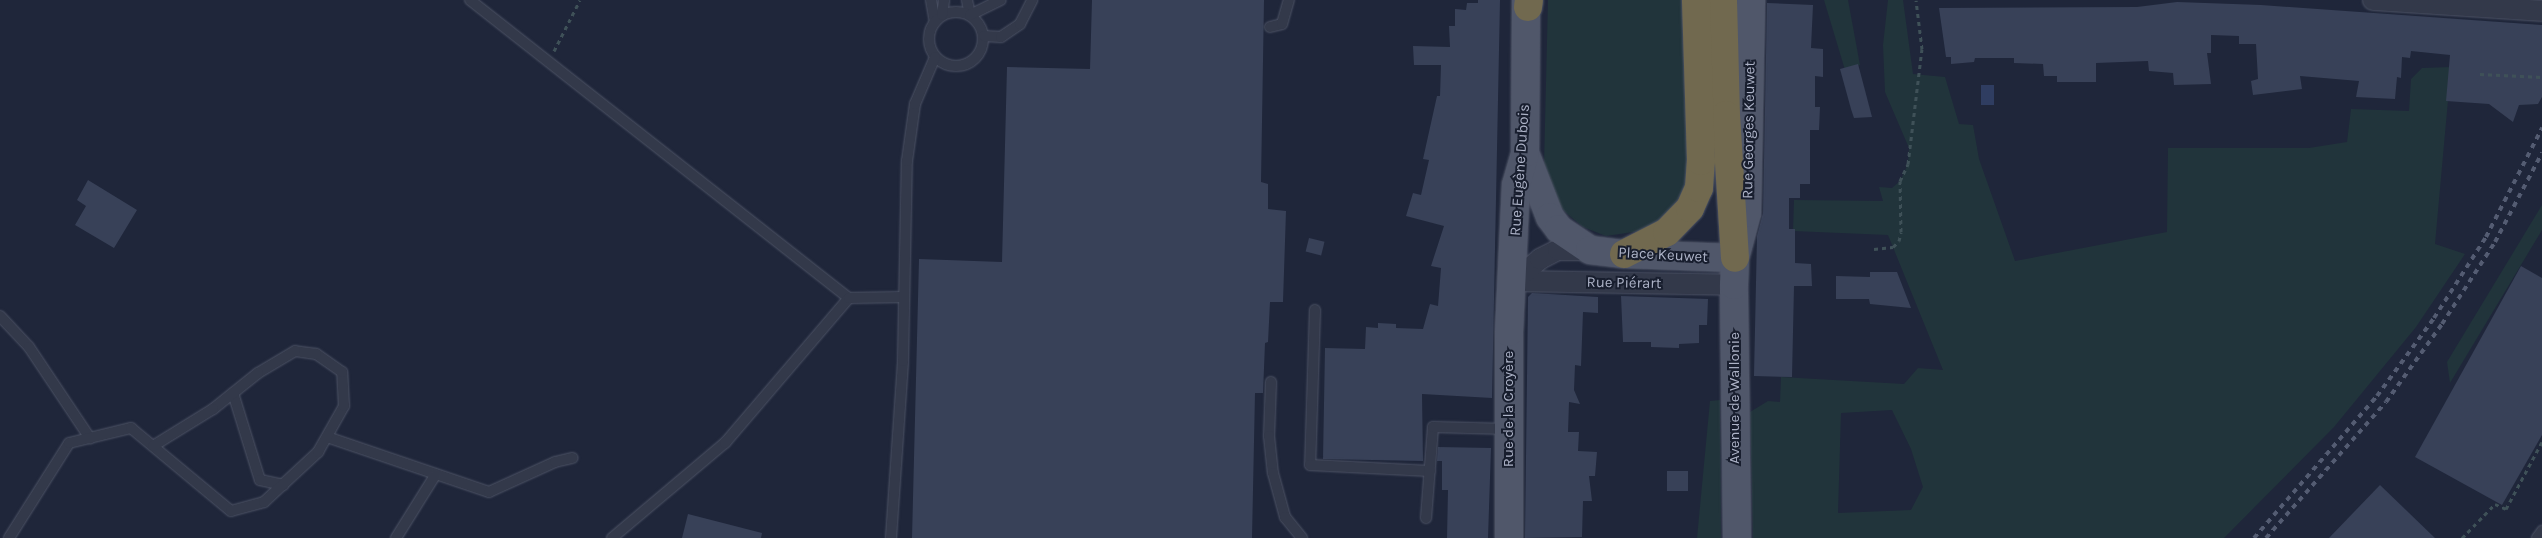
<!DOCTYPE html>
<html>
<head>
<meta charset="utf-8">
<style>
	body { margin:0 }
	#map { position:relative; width:2542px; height:538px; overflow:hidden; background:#1f263a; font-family:Karla,sans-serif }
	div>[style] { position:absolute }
	.green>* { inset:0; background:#21343b }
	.water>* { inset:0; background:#2f3d61; transform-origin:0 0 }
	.building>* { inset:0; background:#384158; transform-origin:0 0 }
	.path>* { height:3px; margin-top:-1.5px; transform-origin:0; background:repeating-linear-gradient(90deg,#3f5158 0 4px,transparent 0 8px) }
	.roads { filter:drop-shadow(0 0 1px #4d5365) drop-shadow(0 0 1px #4d5365) }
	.lane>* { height:10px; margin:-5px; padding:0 5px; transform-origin:5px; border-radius:5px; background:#33394a }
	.lane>.ring { margin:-5px; padding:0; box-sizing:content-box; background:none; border:10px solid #33394a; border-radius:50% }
	.street>* { height:20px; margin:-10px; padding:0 10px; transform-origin:10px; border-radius:10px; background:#33394a }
	.primary>* { height:28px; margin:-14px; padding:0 14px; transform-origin:14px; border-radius:14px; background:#50576a }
	.highway>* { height:28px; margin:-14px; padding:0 14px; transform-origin:14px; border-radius:14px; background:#71694f }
	.rail>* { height:4px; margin-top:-2px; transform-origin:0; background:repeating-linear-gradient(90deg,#545c72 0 5px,transparent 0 10px) }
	span { translate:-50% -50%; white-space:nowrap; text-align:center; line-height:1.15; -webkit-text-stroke:4px #181e2e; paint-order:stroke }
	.street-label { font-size:15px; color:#adb3c7 }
</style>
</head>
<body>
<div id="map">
	<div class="green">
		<i style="clip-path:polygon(1548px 0,1688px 0,1691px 156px,1687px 184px,1670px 212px,1647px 230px,1606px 236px,1583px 227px,1564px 211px,1550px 192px,1544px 165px)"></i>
		<i style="clip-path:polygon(1824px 0,1848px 0,1860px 65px,1845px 70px)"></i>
		<i style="clip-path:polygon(evenodd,1888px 0,1903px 0,1913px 74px,1945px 77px,1959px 124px,1973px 125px,1979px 159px,2015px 261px,2167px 232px,2168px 148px,2309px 148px,2347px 142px,2351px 109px,2409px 111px,2411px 79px,2422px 68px,2451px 67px,2435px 244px,2465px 254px,2416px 327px,2334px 427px,2224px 538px,1753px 538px,1750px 412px,1768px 401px,1780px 402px,1781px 377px,1904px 384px,1918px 368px,1943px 370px,1888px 235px,1793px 231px,1794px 200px,1883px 201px,1879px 187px,1892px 188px,1900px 181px,1908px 164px,1909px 148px,1885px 92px,1883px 45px,1888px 0,1892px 410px,1911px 449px,1923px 487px,1911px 510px,1838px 513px,1841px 413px,1892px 410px)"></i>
		<i style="clip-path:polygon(2542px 205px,2542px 230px,2450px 383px,2447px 362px)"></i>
		<i style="clip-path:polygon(1720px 400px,1721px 538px,1697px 538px,1710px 401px)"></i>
	</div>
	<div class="water">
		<i style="left:1981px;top:85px;width:13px;height:20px"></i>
	</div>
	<div class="building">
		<i style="clip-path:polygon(1092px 0,1264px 0,1261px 182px,1268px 184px,1268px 209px,1286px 211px,1283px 302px,1270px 302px,1268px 342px,1265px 343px,1263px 393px,1255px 393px,1252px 538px,912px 538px,919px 259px,1002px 262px,1007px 67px,1090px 69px)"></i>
		<i style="clip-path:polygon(1478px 0,1500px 0,1492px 398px,1422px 394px,1423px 461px,1323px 459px,1325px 348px,1365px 349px,1366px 327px,1378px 328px,1378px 323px,1396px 324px,1396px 328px,1423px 329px,1430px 304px,1438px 306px,1441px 268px,1431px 266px,1444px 226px,1406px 216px,1413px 193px,1421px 195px,1429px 160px,1423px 159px,1437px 96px,1440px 96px,1441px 65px,1414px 65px,1413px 46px,1450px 47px,1449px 26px,1455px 26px,1455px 9px,1466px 10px,1467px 3px,1478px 3px)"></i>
		<i style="clip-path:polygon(2177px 2px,2261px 5px,2542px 25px,2542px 97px,2538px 104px,2519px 105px,2513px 122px,2489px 104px,2446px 101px,2450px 55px,2411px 51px,2410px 58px,2402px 57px,2401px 78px,2397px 77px,2395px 99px,2356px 97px,2359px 81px,2300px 76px,2302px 89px,2253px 95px,2251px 81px,2258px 79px,2256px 44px,2239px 44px,2239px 36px,2211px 35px,2211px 53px,2207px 53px,2211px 84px,2174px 85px,2173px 73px,2149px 71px,2148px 61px,2096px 63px,2096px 82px,2057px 82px,2057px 76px,2044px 76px,2043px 64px,2014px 63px,2014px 58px,1975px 58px,1974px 62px,1951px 64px,1951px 57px,1946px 57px,1939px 8px,2137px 7px)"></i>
		<i style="clip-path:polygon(1767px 3px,1813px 5px,1811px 48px,1823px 49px,1823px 77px,1815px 76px,1815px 107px,1820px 107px,1819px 130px,1810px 130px,1810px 184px,1800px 184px,1800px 198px,1789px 198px,1789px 229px,1795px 229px,1795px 263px,1811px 264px,1812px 286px,1794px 286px,1792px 377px,1754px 376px,1757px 236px,1763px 213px)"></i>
		<i style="clip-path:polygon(1858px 64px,1862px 79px,1872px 117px,1854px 118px,1851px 109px,1840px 69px)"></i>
		<i style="clip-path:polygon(88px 180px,137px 210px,114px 248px,75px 225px,86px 206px,77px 200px)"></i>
		<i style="left:1309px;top:238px;width:16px;height:14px;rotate:14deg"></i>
		<i style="clip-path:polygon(2521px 266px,2542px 278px,2542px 435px,2502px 505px,2415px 457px)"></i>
		<i style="clip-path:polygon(1870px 272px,1897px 272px,1911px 308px,1870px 304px,1869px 299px,1836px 299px,1836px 276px,1870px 277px)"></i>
		<i style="clip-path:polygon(1532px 293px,1598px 297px,1598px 313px,1583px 312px,1581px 366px,1575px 365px,1574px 390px,1580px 404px,1569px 402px,1568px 432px,1579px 432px,1578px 451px,1597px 452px,1595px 476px,1589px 476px,1592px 501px,1583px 501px,1582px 537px,1525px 538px,1528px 297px)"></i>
		<i style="clip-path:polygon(1621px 296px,1708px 299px,1707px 325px,1699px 325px,1699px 343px,1679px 344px,1679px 348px,1651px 347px,1651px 342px,1623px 342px)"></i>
		<i style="clip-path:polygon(1438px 447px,1491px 448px,1488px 538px,1447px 538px,1448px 490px,1442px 490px,1442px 461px,1437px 461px)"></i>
		<i style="left:1667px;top:471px;width:21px;height:20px"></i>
		<i style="clip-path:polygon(2380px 485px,2435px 538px,2329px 538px)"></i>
		<i style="clip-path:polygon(688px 514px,762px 533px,761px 538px,682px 538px)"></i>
	</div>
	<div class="path">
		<i style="left:554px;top:51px;width:57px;rotate:-63deg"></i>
		<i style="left:2480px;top:74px;width:62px;rotate:2.8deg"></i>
		<i style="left:1874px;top:249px;width:19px;rotate:-6deg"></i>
		<i style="left:1893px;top:247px;width:8px;rotate:-45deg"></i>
		<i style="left:1899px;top:241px;width:9px;rotate:-77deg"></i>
		<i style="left:1901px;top:232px;width:51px;rotate:-91.1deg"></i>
		<i style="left:1900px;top:181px;width:19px;rotate:-65deg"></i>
		<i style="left:1908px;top:164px;width:116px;rotate:-83.1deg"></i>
		<i style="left:1922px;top:49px;width:49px;rotate:-97deg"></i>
		<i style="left:2462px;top:538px;width:47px;rotate:-45.9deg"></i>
		<i style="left:2495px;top:504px;width:12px;rotate:24deg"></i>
		<i style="left:2506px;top:509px;width:76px;rotate:-61.8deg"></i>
	</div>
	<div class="roads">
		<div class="lane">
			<i style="left:470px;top:0;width:482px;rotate:38.2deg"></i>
			<i style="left:931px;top:0;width:22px;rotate:80deg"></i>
			<i style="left:967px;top:0;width:15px;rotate:79deg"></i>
			<i class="ring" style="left:929px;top:12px;width:44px;height:44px"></i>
			<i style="left:942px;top:15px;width:15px;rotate:-82deg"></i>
			<i style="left:970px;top:15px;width:34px;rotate:-26deg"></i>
			<i style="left:1270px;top:27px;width:12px;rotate:-14deg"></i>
			<i style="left:1282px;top:24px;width:25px;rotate:-74deg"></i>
			<i style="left:984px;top:36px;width:17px;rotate:3deg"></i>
			<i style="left:1001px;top:37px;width:23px;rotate:-34deg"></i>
			<i style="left:1020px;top:24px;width:27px;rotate:-63deg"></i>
			<i style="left:1315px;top:310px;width:155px;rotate:91.8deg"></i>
			<i style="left:1310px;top:465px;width:120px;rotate:2.9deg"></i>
			<i style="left:0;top:316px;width:42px;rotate:46.9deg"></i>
			<i style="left:29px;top:347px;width:110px;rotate:56.2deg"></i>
			<i style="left:1271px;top:382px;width:54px;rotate:92.1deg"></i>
			<i style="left:1269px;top:436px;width:37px;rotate:84deg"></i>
			<i style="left:1273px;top:473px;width:46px;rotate:74.7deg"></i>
			<i style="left:1285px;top:517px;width:27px;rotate:51deg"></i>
			<i style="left:233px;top:393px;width:91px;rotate:72.8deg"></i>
			<i style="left:260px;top:480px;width:24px;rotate:12deg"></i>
			<i style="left:327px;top:437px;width:171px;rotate:18.8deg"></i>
			<i style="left:489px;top:492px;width:72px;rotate:-24.4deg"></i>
			<i style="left:555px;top:462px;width:18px;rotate:-13deg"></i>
			<i style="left:1426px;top:518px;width:91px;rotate:-85.6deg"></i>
			<i style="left:1433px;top:427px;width:75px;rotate:1.5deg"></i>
			<i style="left:9px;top:538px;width:112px;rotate:-57.7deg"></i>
			<i style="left:69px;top:443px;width:64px;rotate:-13.6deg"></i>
			<i style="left:131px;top:428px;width:130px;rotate:39.7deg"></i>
			<i style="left:231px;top:511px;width:34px;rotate:-15deg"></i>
			<i style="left:264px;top:502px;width:74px;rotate:-42.8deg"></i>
			<i style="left:318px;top:452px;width:53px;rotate:-60.5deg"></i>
			<i style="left:344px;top:406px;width:34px;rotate:-93deg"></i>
			<i style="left:342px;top:372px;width:32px;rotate:-145deg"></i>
			<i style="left:316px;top:354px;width:21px;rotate:-172deg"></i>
			<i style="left:295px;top:351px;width:43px;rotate:149.3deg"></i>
			<i style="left:258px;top:373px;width:58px;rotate:141.3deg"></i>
			<i style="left:213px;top:409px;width:70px;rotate:148.3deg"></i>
			<i style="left:396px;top:538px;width:75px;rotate:-58deg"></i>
			<i style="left:612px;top:538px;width:148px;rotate:-40.1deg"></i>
			<i style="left:725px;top:443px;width:191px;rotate:-49.5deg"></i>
			<i style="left:849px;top:298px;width:55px;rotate:-1deg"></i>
			<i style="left:891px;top:538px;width:177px;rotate:-86.1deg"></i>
			<i style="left:903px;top:361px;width:200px;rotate:-88.9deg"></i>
			<i style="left:907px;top:161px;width:58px;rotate:-82deg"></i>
			<i style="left:915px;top:104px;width:51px;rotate:-66.9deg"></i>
			<i style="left:2537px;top:538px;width:9px;rotate:-54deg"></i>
		</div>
		<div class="street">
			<i style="left:2373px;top:0;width:169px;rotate:3.7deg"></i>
			<i style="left:1514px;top:281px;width:220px;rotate:1deg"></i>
			<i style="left:1514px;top:281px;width:34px;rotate:-40deg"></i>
			<i style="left:1540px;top:259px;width:20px;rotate:-27deg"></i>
			<i style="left:1558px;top:250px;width:32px"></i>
		</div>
		<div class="primary">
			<i style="left:1525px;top:153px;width:69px;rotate:68.7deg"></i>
			<i style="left:1550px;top:217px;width:15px;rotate:53deg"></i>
			<i style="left:1559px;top:229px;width:37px;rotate:34deg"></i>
			<i style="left:1590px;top:250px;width:34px;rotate:7deg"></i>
			<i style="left:1624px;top:254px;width:111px;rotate:2.1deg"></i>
			<i style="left:1509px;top:538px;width:206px;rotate:-90deg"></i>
			<i style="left:1509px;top:332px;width:147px;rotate:-87.3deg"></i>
			<i style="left:1516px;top:185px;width:33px;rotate:-74deg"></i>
			<i style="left:1525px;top:153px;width:153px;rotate:-89.6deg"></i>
			<i style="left:1737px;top:538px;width:253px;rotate:-90.7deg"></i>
			<i style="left:1734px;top:285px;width:27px;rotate:-88deg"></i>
			<i style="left:1735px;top:258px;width:47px;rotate:-75.1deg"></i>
			<i style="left:1747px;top:213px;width:213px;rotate:-88.9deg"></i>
		</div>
		<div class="highway">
			<i style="left:1723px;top:0;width:115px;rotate:88.5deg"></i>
			<i style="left:1726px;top:115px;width:143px;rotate:86.4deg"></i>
			<i style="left:1528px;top:7px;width:7px;rotate:-82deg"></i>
			<i style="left:1624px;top:254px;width:48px;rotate:-27.1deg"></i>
			<i style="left:1667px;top:232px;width:33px;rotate:-46deg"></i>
			<i style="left:1690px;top:208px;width:22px;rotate:-66deg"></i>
			<i style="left:1699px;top:188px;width:27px;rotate:-86deg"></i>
			<i style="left:1701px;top:161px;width:161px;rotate:-91.8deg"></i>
		</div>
	</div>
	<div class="rail">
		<i style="left:2254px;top:538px;width:188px;rotate:-49.1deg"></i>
		<i style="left:2377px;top:396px;width:97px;rotate:-53.8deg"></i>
		<i style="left:2434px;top:318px;width:96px;rotate:-57.3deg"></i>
		<i style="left:2486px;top:237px;width:123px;rotate:-62.8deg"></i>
		<i style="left:2266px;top:538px;width:181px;rotate:-48.6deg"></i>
		<i style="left:2386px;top:402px;width:96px;rotate:-54.3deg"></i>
		<i style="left:2442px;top:324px;width:98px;rotate:-57.1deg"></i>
		<i style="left:2495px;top:242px;width:101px;rotate:-62.2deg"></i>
	</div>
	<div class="street-label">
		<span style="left:1749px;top:130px;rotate:-89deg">Rue Georges Keuwet</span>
		<span style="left:1520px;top:170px;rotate:-86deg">Rue Eugène Dubois</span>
		<span style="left:1663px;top:255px;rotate:3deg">Place Keuwet</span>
		<span style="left:1624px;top:283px;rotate:1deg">Rue Piérart</span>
		<span style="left:1735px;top:398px;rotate:-90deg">Avenue de Wallonie</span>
		<span style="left:1509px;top:409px;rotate:-90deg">Rue de la Croyère</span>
	</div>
</div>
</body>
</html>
